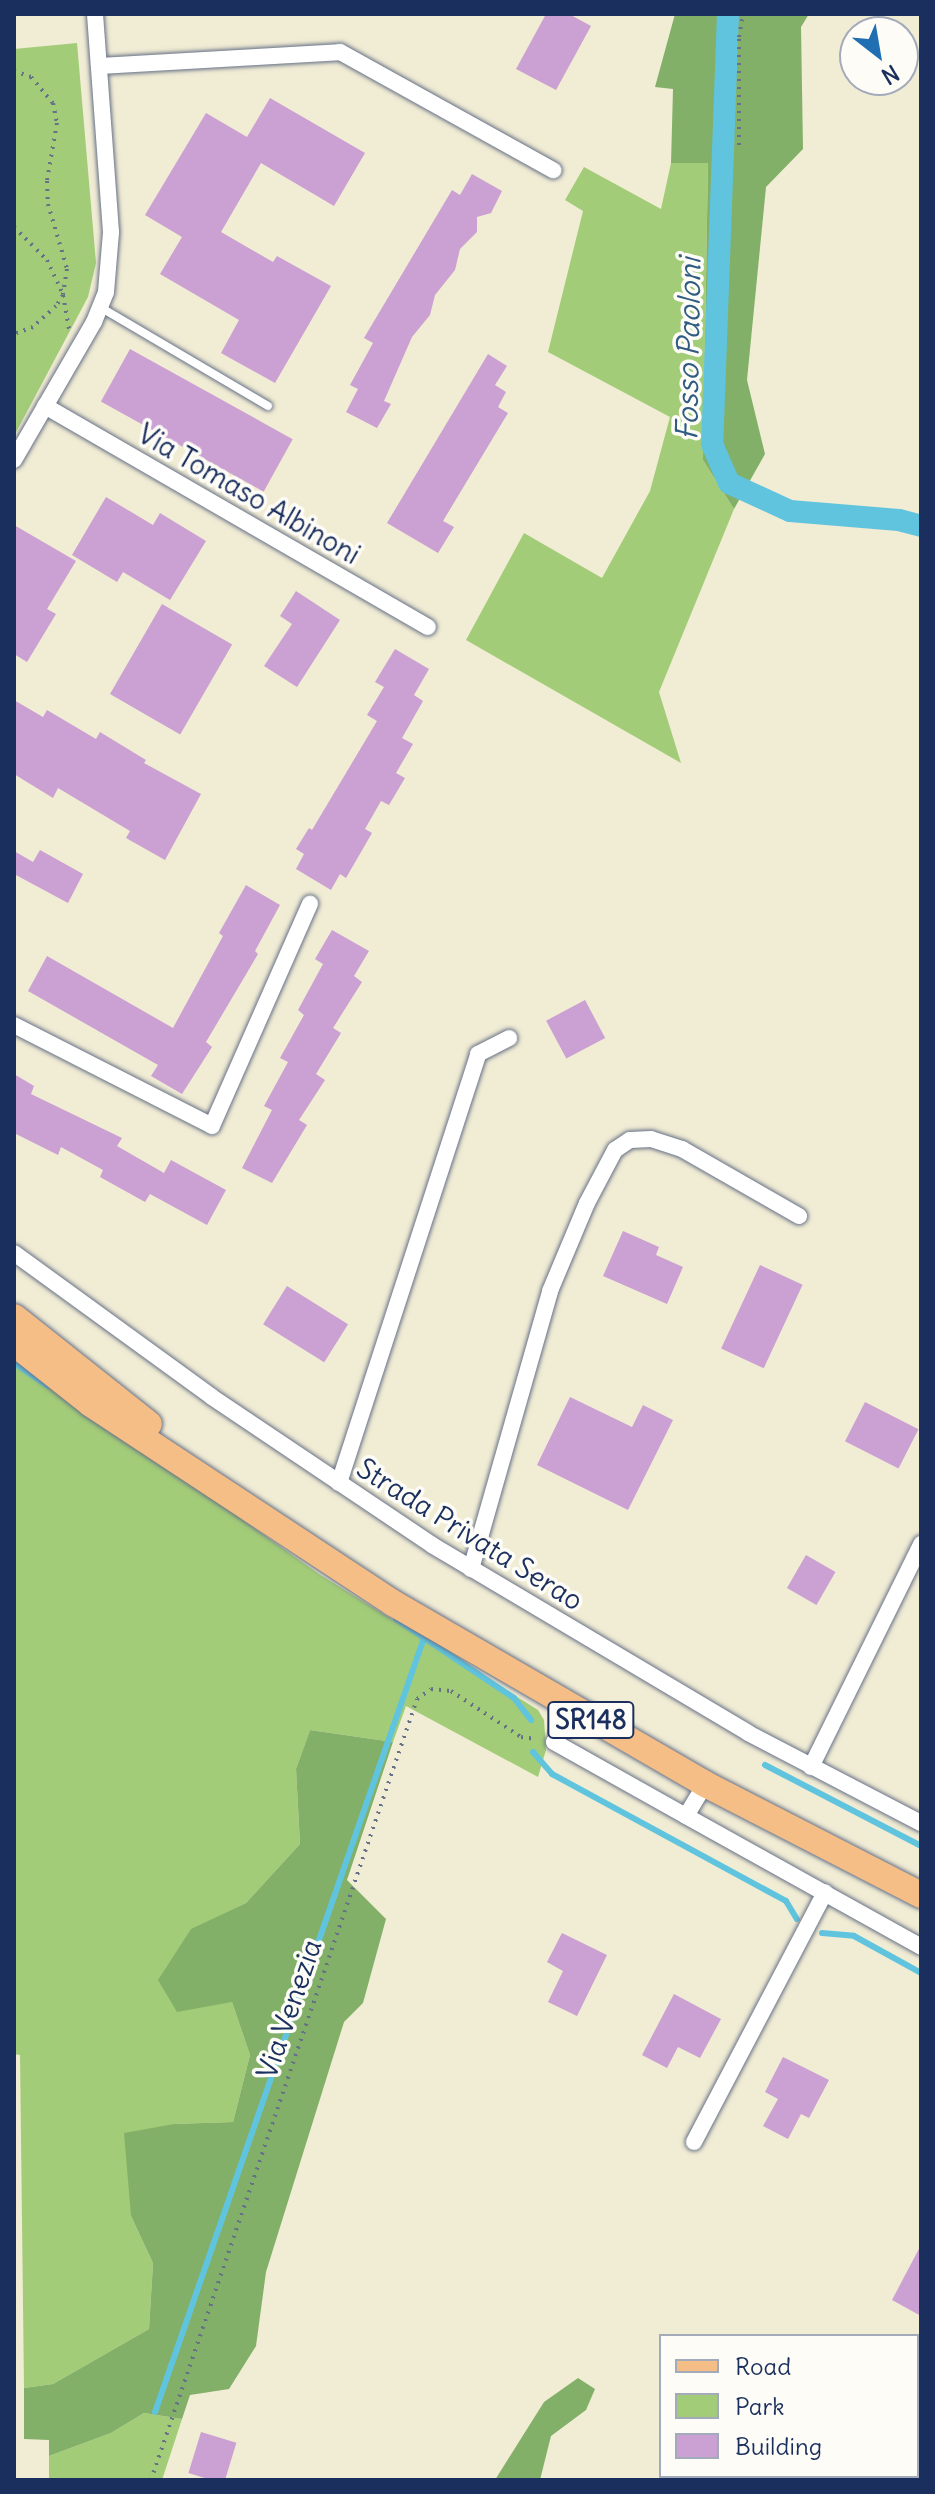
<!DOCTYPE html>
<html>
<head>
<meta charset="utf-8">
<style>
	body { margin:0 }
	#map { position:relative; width:935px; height:2494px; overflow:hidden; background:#f1ecd4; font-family:Delius,sans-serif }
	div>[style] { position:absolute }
	.green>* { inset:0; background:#a3cc78 }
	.forest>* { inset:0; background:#82b068 }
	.stream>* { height:6px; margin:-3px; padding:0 3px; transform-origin:3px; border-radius:3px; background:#60c4de }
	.canal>* { height:22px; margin:-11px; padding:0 11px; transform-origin:11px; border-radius:11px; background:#60c4de }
	.building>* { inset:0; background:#cba0d2; transform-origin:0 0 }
	.path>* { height:4px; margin-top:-2px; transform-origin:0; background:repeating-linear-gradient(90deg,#667187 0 2px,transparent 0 8px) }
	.roads { filter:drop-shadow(0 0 2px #667187) drop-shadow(0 0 2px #667187) }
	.service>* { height:8px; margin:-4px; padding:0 4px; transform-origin:4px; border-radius:4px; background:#fff }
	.minor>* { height:16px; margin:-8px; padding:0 8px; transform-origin:8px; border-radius:8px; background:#fff }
	.primary>* { height:26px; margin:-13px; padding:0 13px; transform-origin:13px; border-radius:13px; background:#f6be87 }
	span { translate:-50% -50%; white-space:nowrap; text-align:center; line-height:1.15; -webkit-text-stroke:7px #fdfcf7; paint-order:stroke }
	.shield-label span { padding:2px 6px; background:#fdfcf7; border:2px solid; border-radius:6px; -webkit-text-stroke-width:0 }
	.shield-label { font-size:26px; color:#1b2f5e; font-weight:700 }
	.street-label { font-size:28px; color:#1b2f5e }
	.water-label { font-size:30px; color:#305c84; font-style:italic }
	.frame { position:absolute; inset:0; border:16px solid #1b2f5e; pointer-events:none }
	.legend { position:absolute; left:659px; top:2334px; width:260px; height:144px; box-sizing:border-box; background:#fdfcf7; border:2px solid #a3aaba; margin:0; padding:10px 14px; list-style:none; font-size:24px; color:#1b2f5e }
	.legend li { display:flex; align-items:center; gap:16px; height:40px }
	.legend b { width:40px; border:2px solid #a3aaba }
	.north { position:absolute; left:839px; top:16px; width:80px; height:80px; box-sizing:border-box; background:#fdfcf7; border:2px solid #a3aaba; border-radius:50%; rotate:149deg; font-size:22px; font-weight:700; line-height:32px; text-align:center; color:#1b2f5e }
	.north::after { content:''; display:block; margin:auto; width:28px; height:36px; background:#1f6fb2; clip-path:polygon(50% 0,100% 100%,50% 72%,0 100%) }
</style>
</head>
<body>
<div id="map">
	<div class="green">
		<i style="clip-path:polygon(77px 43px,96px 263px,88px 297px,14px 436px,14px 49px)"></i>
		<i style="clip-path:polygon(708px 162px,703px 460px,734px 509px,659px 692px,681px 763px,466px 640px,524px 533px,602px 578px,650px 491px,670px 417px,548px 352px,583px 211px,565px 200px,584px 167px,661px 209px,671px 163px)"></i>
		<i style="clip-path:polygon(14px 1358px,319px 1574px,538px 1710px,544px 1720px,546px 1750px,538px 1777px,406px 1706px,393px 1742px,310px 1730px,296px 1769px,300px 1844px,246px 1903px,191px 1930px,232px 2002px,250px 2055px,233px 2122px,174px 2124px,131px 2216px,153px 2263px,149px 2329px,53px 2384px,24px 2388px,20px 2055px,14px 2054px)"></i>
		<i style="clip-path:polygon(144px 2413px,182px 2419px,162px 2480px,49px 2480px,49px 2456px,111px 2433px)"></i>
	</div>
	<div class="forest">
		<i style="clip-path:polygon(675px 14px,809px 14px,801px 27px,803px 149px,766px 187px,747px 380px,765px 454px,734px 509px,703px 460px,708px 163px,671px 163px,673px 89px,655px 87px)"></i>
		<i style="clip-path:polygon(310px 1730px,393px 1742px,347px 1880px,386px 1919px,363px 2003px,344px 2022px,266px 2272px,256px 2346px,229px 2389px,190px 2395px,182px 2419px,144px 2413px,111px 2433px,49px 2456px,49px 2440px,24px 2439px,24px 2388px,53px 2384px,149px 2329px,153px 2263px,131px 2216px,124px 2133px,174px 2124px,233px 2122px,250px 2055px,232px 2002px,177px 2012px,158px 1980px,191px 1929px,246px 1903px,300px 1844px,296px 1769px)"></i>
		<i style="clip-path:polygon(578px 2378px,595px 2389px,586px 2410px,551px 2436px,540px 2480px,495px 2480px,544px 2402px)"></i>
	</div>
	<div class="stream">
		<i style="left:14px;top:1363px;width:41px;rotate:34.1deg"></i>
		<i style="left:396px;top:1619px;width:142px;rotate:33.8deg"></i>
		<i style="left:514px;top:1698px;width:28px;rotate:52deg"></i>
		<i style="left:533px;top:1752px;width:29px;rotate:49deg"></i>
		<i style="left:552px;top:1774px;width:266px;rotate:28.5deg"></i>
		<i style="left:786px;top:1901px;width:21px;rotate:59deg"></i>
		<i style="left:765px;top:1765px;width:176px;rotate:27.4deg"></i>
		<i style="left:822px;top:1933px;width:32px;rotate:5deg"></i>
		<i style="left:854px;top:1936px;width:77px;rotate:28.9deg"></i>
		<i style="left:155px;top:2412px;width:819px;rotate:-70.84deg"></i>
	</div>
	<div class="canal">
		<i style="left:728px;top:14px;width:430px;rotate:92.1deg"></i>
		<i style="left:712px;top:444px;width:43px;rotate:66.4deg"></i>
		<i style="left:729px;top:483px;width:67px;rotate:24.7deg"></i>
		<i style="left:790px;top:511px;width:109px;rotate:4.7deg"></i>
		<i style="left:899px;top:520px;width:23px;rotate:15deg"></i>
	</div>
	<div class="building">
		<i style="clip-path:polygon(546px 14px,569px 14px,591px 26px,556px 90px,516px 69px)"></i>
		<i style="clip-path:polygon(270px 98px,365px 153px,334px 206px,261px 163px,221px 232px,273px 262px,277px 256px,331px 286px,275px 383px,221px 353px,239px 320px,160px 274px,182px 237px,145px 215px,206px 113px,247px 137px)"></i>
		<i style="clip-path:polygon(472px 174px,502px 191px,491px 213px,477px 217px,477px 232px,460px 249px,455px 270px,435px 295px,430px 315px,412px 337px,384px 401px,391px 404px,377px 428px,346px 412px,358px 389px,350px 385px,373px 343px,364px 338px,452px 190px,460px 195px)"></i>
		<i style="left:130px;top:349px;width:186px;height:60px;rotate:29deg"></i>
		<i style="clip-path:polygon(488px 354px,507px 366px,495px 385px,506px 392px,498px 407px,508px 413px,443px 521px,454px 527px,438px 553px,387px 523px)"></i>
		<i style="clip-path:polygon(106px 497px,153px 525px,160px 513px,206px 541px,170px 600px,123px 572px,117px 582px,72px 555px)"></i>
		<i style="clip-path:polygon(14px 525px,76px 561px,47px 609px,56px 614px,27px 662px,14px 654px)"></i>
		<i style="clip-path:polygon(296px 591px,340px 620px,297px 687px,264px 666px,292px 624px,280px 616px)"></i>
		<i style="left:162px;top:604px;width:81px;height:104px;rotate:30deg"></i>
		<i style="clip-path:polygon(395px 649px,429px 669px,414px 695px,423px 701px,402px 738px,413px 744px,396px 773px,405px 778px,389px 805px,381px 801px,365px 829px,372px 833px,346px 878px,340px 874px,331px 890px,296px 869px,304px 854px,296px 849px,309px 828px,312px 830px,377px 721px,367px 715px,384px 687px,375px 682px)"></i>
		<i style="clip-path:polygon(14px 700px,43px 717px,47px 710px,96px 739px,100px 732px,146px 760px,144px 763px,201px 794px,165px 860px,126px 838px,130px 831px,58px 788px,53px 798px,14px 774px)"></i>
		<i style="clip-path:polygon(40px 850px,83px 874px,68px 903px,14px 874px,14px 851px,33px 862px)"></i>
		<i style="clip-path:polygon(246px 885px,280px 905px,255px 951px,258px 954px,206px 1042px,212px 1047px,182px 1094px,151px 1076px,158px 1065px,28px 991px,47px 956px,173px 1028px,223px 936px,219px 933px)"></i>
		<i style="clip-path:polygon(332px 930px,369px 951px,354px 976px,362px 982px,333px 1028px,341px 1033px,316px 1074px,325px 1080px,299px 1120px,307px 1125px,272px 1183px,242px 1168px,272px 1110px,264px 1106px,288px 1062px,280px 1058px,304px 1015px,298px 1010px,323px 964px,315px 959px)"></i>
		<i style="left:585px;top:1000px;width:43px;height:44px;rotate:62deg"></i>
		<i style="clip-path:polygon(14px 1074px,34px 1086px,31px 1094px,122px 1138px,117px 1146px,164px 1173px,171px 1160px,226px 1190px,207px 1225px,150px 1194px,145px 1202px,100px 1177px,103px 1170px,61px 1147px,58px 1155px,14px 1133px)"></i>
		<i style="clip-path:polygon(623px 1231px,659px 1247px,656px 1255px,683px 1267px,667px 1304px,603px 1276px)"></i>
		<i style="left:760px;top:1265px;width:47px;height:92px;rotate:25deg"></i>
		<i style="left:287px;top:1286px;width:72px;height:45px;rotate:32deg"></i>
		<i style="clip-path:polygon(570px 1397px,632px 1427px,643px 1405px,673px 1420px,628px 1510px,537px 1465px)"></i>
		<i style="left:865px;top:1402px;width:60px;height:44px;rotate:27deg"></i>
		<i style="left:806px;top:1555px;width:34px;height:38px;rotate:30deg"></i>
		<i style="clip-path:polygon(562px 1933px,607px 1955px,577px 2016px,548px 2002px,563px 1971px,547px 1962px)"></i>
		<i style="clip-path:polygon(674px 1994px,721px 2019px,700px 2058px,678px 2047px,667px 2068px,642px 2055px)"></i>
		<i style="clip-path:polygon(783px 2057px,829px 2080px,809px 2118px,801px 2114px,788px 2139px,763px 2126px,778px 2099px,765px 2092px)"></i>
		<i style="clip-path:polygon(921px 2245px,921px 2316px,892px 2300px)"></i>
		<i style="left:201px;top:2432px;width:37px;height:43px;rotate:17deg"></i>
	</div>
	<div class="path">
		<i style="left:14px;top:71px;width:18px;rotate:19deg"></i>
		<i style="left:31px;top:77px;width:34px;rotate:50deg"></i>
		<i style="left:53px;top:103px;width:20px;rotate:79deg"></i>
		<i style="left:57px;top:123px;width:59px;rotate:99.8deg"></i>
		<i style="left:47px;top:181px;width:23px;rotate:88deg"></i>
		<i style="left:48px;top:204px;width:68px;rotate:73.7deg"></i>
		<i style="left:67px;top:269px;width:26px;rotate:99deg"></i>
		<i style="left:63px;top:295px;width:13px;rotate:122deg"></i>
		<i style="left:56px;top:306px;width:31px;rotate:138deg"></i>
		<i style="left:33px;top:327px;width:20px;rotate:160deg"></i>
		<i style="left:739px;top:145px;width:108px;rotate:-90deg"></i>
		<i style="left:739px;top:37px;width:23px;rotate:-80deg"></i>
		<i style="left:14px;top:227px;width:47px;rotate:45deg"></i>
		<i style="left:47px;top:260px;width:38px;rotate:65deg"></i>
		<i style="left:63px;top:295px;width:36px;rotate:80deg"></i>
		<i style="left:151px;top:2480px;width:825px;rotate:-71.19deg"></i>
		<i style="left:417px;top:1699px;width:17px;rotate:-36deg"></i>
		<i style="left:431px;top:1689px;width:20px;rotate:6deg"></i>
		<i style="left:451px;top:1691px;width:84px;rotate:33.3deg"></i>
		<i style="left:521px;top:1737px;width:15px;rotate:8deg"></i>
	</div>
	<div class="roads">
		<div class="service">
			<i style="left:100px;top:307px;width:195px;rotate:30.5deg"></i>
		</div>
		<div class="minor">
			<i style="left:99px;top:66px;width:241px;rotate:-3.3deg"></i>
			<i style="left:340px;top:52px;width:244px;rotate:29deg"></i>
			<i style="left:45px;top:406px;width:442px;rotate:30deg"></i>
			<i style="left:14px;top:460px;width:160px;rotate:-59.9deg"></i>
			<i style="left:94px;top:322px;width:32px;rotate:-68deg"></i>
			<i style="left:106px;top:292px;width:60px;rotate:-85.2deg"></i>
			<i style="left:111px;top:232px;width:219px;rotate:-94.2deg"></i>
			<i style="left:14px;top:1025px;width:222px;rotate:27deg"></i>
			<i style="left:212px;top:1126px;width:243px;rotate:-66.2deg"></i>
			<i style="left:14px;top:1253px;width:245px;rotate:36deg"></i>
			<i style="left:212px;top:1397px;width:265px;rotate:33.9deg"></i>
			<i style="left:432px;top:1545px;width:368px;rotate:30.7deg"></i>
			<i style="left:748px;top:1733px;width:195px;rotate:27.5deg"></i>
			<i style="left:339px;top:1483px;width:451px;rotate:-72deg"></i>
			<i style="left:478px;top:1054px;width:35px;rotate:-27deg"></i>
			<i style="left:471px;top:1569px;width:289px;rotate:-74.1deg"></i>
			<i style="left:550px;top:1291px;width:95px;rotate:-67.2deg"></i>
			<i style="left:587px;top:1203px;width:60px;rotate:-62.2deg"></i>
			<i style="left:615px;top:1150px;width:18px;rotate:-34deg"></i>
			<i style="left:630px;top:1140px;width:21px;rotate:-3deg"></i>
			<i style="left:651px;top:1139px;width:33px;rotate:18deg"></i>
			<i style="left:682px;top:1149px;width:135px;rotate:29.8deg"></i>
			<i style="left:575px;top:1710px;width:38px;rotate:123deg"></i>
			<i style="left:554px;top:1742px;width:151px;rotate:29.3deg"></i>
			<i style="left:686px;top:1816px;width:37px;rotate:-59deg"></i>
			<i style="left:811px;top:1767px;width:249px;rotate:-63.7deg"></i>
			<i style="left:686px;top:1816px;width:269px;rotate:29.1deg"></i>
			<i style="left:694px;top:2142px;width:282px;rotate:-62.3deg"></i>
		</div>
		<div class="primary">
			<i style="left:14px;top:1317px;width:172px;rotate:38.4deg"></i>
			<i style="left:14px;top:1343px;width:98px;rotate:38.4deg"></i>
			<i style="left:91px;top:1404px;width:362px;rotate:33.4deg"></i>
			<i style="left:393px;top:1603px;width:361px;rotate:30.1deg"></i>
			<i style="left:705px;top:1784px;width:243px;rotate:27.2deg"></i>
		</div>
	</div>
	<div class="shield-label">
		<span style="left:591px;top:1720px">SR148</span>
	</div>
	<div class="street-label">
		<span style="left:249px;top:494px;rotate:30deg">Via Tomaso Albinoni</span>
		<span style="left:470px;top:1534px;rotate:32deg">Strada Privata Serao</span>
		<span style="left:289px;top:2009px;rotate:-71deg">Via Venezia</span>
	</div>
	<div class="water-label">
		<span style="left:688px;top:349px;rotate:-89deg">Fosso Paoloni</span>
	</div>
	<div class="frame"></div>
	<ul class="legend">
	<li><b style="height:10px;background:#f6be87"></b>Road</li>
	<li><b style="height:22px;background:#a3cc78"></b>Park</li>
	<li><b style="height:22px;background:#cba0d2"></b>Building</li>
	</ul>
	<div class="north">N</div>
</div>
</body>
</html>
